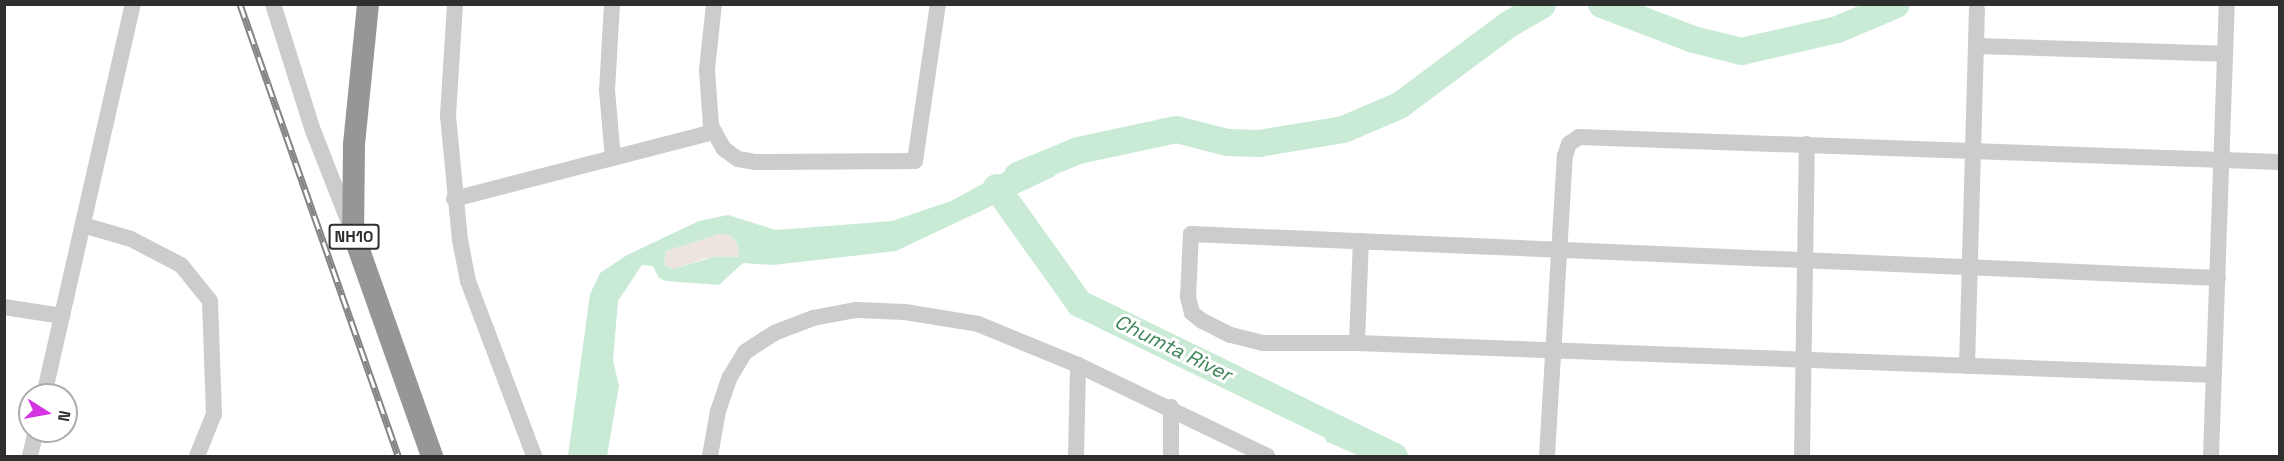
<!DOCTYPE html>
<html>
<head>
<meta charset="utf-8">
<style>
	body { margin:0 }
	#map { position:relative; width:2284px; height:461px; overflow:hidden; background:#fff; font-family:"Space Grotesk",sans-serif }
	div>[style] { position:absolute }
	.green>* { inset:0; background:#ece4dd }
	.water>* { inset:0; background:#c9ebd6 }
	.stream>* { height:4.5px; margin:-2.25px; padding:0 2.25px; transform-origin:2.25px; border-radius:2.25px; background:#c9ebd6 }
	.river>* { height:27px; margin:-13.5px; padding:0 13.5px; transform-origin:13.5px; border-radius:13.5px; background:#c9ebd6 }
	.minor>* { height:16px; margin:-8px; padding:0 8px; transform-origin:8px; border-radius:8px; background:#ccc }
	.highway>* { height:22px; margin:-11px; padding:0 11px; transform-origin:11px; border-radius:11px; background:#969696 }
	.rail>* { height:7px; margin-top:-3.5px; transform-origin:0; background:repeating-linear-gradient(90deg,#fff 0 14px,#848484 0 28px); box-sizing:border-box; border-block:2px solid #848484 }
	span { translate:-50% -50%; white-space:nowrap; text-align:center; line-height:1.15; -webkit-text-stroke:6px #fff; paint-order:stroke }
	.shield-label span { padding:2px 4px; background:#fff; border:2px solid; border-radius:4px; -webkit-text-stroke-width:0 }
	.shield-label { font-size:16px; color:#2f2f2f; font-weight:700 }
	.water-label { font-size:20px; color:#3a8355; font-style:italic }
	.frame { position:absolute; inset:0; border:6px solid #2f2f2f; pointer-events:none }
	.north { position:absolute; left:18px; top:383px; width:60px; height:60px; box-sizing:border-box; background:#fff; border:2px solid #acacac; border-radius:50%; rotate:101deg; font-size:16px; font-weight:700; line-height:24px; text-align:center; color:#2f2f2f }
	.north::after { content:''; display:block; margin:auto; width:21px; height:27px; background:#d534e3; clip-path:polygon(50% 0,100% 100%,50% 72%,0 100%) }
</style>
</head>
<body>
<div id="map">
	<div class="green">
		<i style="clip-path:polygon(720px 234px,728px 234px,737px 242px,739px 257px,707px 258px,673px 269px,664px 265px,666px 251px)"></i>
	</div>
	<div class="water">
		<i style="clip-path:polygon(evenodd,1050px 152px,1055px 176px,896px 251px,773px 265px,743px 263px,719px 285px,666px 281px,659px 278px,653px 266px,642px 265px,618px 301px,613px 360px,619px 386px,607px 456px,568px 456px,590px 294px,600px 273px,627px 255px,699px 221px,728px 215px,776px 230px,892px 221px,951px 201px,1017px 165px,1050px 152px,720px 234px,728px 234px,737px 242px,739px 257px,713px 257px,673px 269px,664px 265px,666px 251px,720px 234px)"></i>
	</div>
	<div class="stream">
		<i style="left:1317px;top:417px;width:25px;rotate:63deg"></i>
		<i style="left:1328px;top:439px;width:42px;rotate:24.1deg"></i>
	</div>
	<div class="river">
		<i style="left:1601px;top:4px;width:98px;rotate:20.8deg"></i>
		<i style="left:1693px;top:39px;width:49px;rotate:14deg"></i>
		<i style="left:1741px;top:51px;width:98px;rotate:-12.9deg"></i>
		<i style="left:1837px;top:29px;width:64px;rotate:-23deg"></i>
		<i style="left:1017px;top:175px;width:66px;rotate:-22.3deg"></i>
		<i style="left:1078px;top:150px;width:100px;rotate:-12.1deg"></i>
		<i style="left:1176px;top:129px;width:53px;rotate:14.3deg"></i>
		<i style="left:1227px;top:142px;width:31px;rotate:2deg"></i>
		<i style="left:1258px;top:143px;width:86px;rotate:-9.4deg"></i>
		<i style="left:1343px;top:129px;width:61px;rotate:-23.2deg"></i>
		<i style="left:1399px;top:105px;width:136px;rotate:-36.6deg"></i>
		<i style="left:1508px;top:24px;width:39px;rotate:-30deg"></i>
		<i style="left:996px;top:187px;width:143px;rotate:54.4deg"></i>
		<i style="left:1079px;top:303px;width:350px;rotate:25.9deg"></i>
	</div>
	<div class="minor">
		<i style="left:273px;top:4px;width:130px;rotate:72.5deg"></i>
		<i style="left:312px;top:128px;width:104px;rotate:68.6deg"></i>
		<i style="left:455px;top:4px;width:112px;rotate:93.6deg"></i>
		<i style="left:448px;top:116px;width:125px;rotate:84.5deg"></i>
		<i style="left:460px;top:240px;width:42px;rotate:79deg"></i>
		<i style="left:468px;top:281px;width:187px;rotate:69.3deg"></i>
		<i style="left:612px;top:4px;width:86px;rotate:93.3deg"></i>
		<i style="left:607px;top:90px;width:68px;rotate:85deg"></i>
		<i style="left:714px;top:4px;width:66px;rotate:96.1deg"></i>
		<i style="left:707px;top:70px;width:56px;rotate:85.9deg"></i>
		<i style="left:711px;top:126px;width:26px;rotate:61deg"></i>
		<i style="left:724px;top:149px;width:17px;rotate:36deg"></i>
		<i style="left:738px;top:159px;width:17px;rotate:10deg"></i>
		<i style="left:755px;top:162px;width:160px;rotate:-0.4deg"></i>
		<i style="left:915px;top:161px;width:159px;rotate:-81.7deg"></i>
		<i style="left:1976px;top:46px;width:249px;rotate:1.8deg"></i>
		<i style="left:454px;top:199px;width:268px;rotate:-14.5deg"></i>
		<i style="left:83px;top:225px;width:50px;rotate:16.3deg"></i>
		<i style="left:131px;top:239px;width:56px;rotate:27.5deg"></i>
		<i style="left:181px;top:265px;width:46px;rotate:51.1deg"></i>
		<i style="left:210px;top:301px;width:113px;rotate:88deg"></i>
		<i style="left:214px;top:414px;width:45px;rotate:112deg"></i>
		<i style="left:4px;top:307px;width:59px;rotate:8.8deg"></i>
		<i style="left:1357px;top:343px;width:102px;rotate:-87.8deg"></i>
		<i style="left:1967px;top:366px;width:357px;rotate:-88.4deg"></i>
		<i style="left:2214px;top:375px;width:858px;rotate:-177.86deg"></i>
		<i style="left:1357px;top:343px;width:94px;rotate:180deg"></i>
		<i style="left:1263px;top:343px;width:34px;rotate:-166deg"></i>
		<i style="left:1230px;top:335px;width:31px;rotate:-153deg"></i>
		<i style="left:1202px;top:321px;width:13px;rotate:-141deg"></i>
		<i style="left:1192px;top:313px;width:16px;rotate:-104deg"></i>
		<i style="left:1188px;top:297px;width:63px;rotate:-87.3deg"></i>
		<i style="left:1191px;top:234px;width:1028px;rotate:2.45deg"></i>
		<i style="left:44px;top:395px;width:401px;rotate:-77.2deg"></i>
		<i style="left:30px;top:456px;width:26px;rotate:-77deg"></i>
		<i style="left:710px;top:456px;width:46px;rotate:-79.9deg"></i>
		<i style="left:718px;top:411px;width:36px;rotate:-71deg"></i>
		<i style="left:730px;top:377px;width:29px;rotate:-59deg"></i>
		<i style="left:745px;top:352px;width:35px;rotate:-33deg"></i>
		<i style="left:774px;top:333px;width:42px;rotate:-21deg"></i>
		<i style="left:813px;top:318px;width:44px;rotate:-10.5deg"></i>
		<i style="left:856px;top:310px;width:49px;rotate:2.3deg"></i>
		<i style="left:905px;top:312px;width:74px;rotate:9.3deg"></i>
		<i style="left:978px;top:324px;width:108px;rotate:22.3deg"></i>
		<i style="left:1078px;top:365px;width:210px;rotate:25.7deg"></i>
		<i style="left:1076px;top:456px;width:91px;rotate:-88.7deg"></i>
		<i style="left:1171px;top:456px;width:49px;rotate:-90deg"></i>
		<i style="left:1547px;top:456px;width:301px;rotate:-86.6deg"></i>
		<i style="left:1565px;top:156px;width:13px;rotate:-72deg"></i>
		<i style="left:1569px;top:144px;width:12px;rotate:-35deg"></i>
		<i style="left:1579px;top:137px;width:701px;rotate:2.04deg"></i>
		<i style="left:1802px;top:456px;width:312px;rotate:-89.1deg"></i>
		<i style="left:2211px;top:456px;width:452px;rotate:-88deg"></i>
	</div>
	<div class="highway">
		<i style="left:368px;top:4px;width:141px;rotate:95.7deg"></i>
		<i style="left:354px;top:144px;width:89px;rotate:90.6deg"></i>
		<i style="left:353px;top:233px;width:237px;rotate:70.5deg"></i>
	</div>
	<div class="rail">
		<i style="left:240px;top:4px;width:479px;rotate:70.7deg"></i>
	</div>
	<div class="shield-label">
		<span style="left:354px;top:237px">NH10</span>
	</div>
	<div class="water-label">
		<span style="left:1173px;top:348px;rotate:26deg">Chumta River</span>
	</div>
	<div class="frame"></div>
	<div class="north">N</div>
</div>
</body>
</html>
